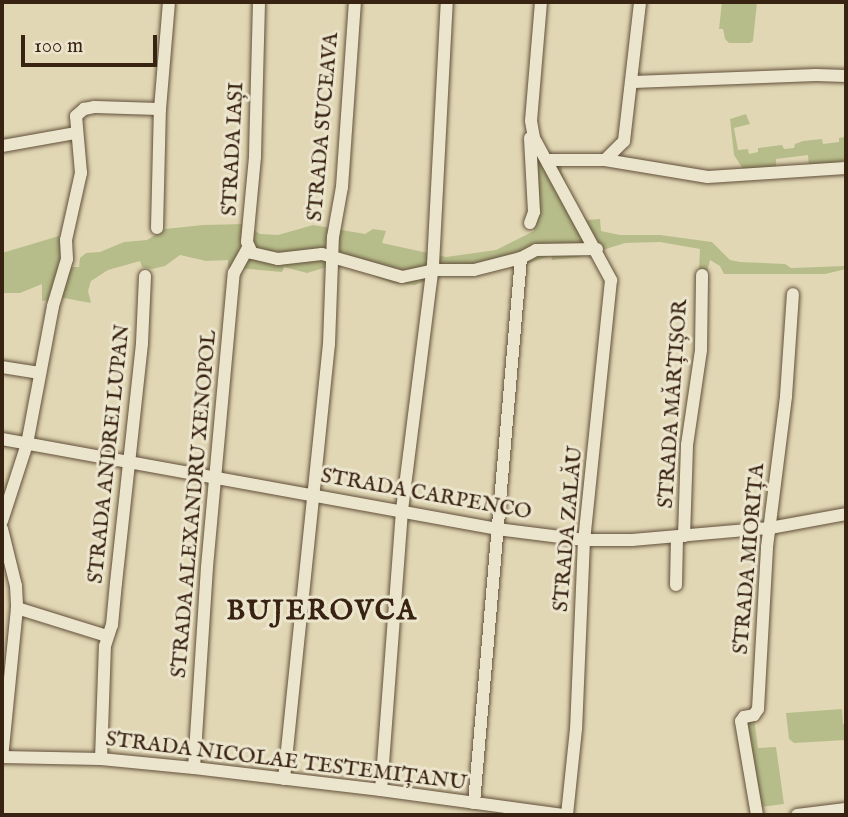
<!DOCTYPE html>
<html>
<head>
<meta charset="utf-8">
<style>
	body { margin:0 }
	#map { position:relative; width:848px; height:817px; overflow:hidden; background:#e1d7b4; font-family:"IM FELL English",serif }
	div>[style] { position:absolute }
	.green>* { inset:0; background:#b7bd8a }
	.roads { filter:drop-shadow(0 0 2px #624f3a) drop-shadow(0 0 2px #624f3a) }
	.minor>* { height:12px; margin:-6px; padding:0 6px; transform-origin:6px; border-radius:6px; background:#ece5ce }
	span { translate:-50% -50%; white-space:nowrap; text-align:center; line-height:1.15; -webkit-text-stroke:6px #ece5ce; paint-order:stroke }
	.street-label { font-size:21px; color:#382211 }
	.district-label { font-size:28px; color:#382211; font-weight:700; letter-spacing:2px }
	.frame { position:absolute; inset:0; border:4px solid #382211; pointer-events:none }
	.scale { position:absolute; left:21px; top:35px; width:136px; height:32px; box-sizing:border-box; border:4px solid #382211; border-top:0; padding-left:9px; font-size:21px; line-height:24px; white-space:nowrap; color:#382211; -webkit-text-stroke:5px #ece5ce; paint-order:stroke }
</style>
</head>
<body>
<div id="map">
	<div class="green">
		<i style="clip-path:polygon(722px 2px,757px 2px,753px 41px,750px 43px,729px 43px,725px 39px,723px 29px,719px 29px)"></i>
		<i style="clip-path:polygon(746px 114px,750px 124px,734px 128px,738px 150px,748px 149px,749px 154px,758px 152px,758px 148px,782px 145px,784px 149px,794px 148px,795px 144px,803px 141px,822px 139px,823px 144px,839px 142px,839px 138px,844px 137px,846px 160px,809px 168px,808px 155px,776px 159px,776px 168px,743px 169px,734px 155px,730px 119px)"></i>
		<i style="clip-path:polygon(525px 138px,552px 153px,561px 154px,562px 173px,574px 204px,587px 220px,600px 219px,601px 231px,620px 235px,660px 235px,712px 242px,730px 260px,740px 262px,785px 264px,791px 268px,846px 266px,846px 269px,825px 274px,724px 274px,720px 266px,710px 260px,707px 272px,699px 270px,700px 249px,660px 242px,625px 243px,580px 257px,552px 260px,551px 256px,526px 264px,438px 275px,415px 285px,392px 283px,340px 263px,307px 273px,284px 267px,282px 272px,228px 267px,228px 260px,206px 261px,180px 255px,165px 266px,152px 269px,142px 267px,140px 261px,108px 270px,91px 281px,88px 291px,91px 303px,64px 298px,42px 301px,42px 284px,20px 293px,2px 293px,2px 253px,59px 236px,69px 267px,79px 267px,80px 258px,86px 253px,100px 252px,124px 242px,147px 240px,165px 229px,203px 225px,244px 224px,260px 234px,278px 235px,313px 225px,365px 234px,373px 229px,386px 231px,382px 243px,446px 257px,496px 250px,534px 231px)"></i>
		<i style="clip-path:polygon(842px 709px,843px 724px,846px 724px,846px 740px,794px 743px,789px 739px,786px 713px)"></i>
		<i style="clip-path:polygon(754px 719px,758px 748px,776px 747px,784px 804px,760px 807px,746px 720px)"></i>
	</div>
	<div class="roads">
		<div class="minor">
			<i style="left:259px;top:2px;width:155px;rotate:91.5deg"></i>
			<i style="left:255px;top:157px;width:85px;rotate:95.4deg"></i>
			<i style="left:247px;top:242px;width:12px;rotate:66deg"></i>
			<i style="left:252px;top:253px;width:27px;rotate:13deg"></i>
			<i style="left:278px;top:259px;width:44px;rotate:-6.5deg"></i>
			<i style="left:322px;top:254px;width:83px;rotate:16deg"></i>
			<i style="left:402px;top:277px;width:33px;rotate:-12deg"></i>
			<i style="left:434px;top:270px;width:40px"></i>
			<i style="left:474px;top:270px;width:49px;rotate:-14.3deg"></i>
			<i style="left:521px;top:258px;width:17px;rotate:-28deg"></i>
			<i style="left:536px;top:250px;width:61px;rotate:-0.9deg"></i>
			<i style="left:541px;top:2px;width:119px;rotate:94.8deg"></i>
			<i style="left:531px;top:121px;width:17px;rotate:80deg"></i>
			<i style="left:534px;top:138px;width:162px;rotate:61.5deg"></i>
			<i style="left:611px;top:280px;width:261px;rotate:95.9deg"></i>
			<i style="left:584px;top:540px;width:189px;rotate:92.4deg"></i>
			<i style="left:576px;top:729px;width:86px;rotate:96deg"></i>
			<i style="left:633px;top:82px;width:183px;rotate:-2.2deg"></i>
			<i style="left:816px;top:75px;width:30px;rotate:2deg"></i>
			<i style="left:2px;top:146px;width:75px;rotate:-10deg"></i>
			<i style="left:548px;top:160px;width:57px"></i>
			<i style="left:605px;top:160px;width:104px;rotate:9.4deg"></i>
			<i style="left:708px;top:177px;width:138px;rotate:-3.7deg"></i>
			<i style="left:605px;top:160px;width:27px;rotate:-45deg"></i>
			<i style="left:624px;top:141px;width:140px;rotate:-83.4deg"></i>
			<i style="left:530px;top:223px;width:12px;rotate:-70deg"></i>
			<i style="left:534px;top:212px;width:74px;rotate:-93.1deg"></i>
			<i style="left:157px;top:228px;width:119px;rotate:-88.6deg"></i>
			<i style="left:160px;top:109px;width:107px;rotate:-85.2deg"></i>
			<i style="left:2px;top:367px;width:37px;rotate:9deg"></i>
			<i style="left:2px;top:439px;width:503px;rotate:10.3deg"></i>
			<i style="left:497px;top:529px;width:88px;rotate:7.2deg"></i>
			<i style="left:584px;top:540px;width:48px"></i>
			<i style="left:632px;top:540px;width:139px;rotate:-5deg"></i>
			<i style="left:770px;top:528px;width:77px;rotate:-10.4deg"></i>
			<i style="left:2px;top:521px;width:81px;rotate:-72deg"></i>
			<i style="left:27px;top:444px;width:140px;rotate:-79.3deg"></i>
			<i style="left:53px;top:306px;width:49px;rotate:-73.4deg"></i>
			<i style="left:67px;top:259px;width:19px;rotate:-93deg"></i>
			<i style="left:66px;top:240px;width:69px;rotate:-77.4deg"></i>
			<i style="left:81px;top:173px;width:57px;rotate:-95deg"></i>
			<i style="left:76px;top:116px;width:11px;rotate:-41deg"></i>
			<i style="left:84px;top:109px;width:10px;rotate:-11deg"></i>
			<i style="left:94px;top:107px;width:66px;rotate:1.7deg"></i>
			<i style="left:2px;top:529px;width:59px;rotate:76.2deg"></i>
			<i style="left:16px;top:586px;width:22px;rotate:87deg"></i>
			<i style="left:17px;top:608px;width:150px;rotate:95.7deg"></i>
			<i style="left:684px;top:536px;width:91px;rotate:-88.1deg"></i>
			<i style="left:687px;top:445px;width:96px;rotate:-81.6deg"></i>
			<i style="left:701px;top:350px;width:75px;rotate:-89.2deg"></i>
			<i style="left:676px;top:585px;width:48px;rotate:-88.8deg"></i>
			<i style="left:17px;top:608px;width:94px;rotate:17.3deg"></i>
			<i style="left:2px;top:757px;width:99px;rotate:1.2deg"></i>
			<i style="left:101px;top:759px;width:93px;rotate:5.5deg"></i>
			<i style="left:194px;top:768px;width:188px;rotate:6.7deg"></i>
			<i style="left:381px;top:790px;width:185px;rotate:7.8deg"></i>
			<i style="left:101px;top:759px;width:113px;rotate:-88deg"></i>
			<i style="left:105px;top:646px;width:22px;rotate:-72deg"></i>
			<i style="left:112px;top:625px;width:42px;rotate:-84.6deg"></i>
			<i style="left:116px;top:583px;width:241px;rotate:-83.8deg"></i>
			<i style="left:142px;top:343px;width:67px;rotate:-87.4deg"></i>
			<i style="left:194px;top:768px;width:201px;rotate:-86.3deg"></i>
			<i style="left:207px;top:567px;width:295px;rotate:-84.8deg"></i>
			<i style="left:234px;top:273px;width:29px;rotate:-61deg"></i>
			<i style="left:284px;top:779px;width:437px;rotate:-84.1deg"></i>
			<i style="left:329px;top:344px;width:107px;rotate:-87.9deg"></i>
			<i style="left:333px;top:237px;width:51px;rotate:-79.8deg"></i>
			<i style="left:342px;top:187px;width:185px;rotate:-86deg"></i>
			<i style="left:381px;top:790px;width:281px;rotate:-85.7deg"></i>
			<i style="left:402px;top:510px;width:247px;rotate:-82.8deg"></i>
			<i style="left:433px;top:265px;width:263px;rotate:-87deg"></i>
			<i style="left:474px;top:803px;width:547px;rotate:-85.07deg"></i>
			<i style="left:757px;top:815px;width:95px;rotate:-99.7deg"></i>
			<i style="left:741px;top:721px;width:5px;rotate:-53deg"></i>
			<i style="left:744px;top:717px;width:10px;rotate:-11deg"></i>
			<i style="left:754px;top:715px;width:7px;rotate:-56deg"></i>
			<i style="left:758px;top:709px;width:162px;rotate:-86.8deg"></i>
			<i style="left:767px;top:547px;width:152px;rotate:-82.8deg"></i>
			<i style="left:786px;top:396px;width:102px;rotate:-86.1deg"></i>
			<i style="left:797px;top:815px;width:49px;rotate:-7deg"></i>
		</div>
	</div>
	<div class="street-label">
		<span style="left:324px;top:127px;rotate:-85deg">STRADA SUCEAVA</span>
		<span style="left:234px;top:149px;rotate:-87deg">STRADA IAȘI</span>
		<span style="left:674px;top:404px;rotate:-86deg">STRADA MĂRȚIȘOR</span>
		<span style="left:110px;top:454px;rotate:-84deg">STRADA ANDREI LUPAN</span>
		<span style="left:426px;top:495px;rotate:10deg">STRADA CARPENCO</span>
		<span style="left:195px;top:504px;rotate:-85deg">STRADA ALEXANDRU XENOPOL</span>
		<span style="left:569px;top:529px;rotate:-85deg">STRADA ZALĂU</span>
		<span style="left:750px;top:559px;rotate:-85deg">STRADA MIORIȚA</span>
		<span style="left:286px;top:762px;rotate:7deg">STRADA NICOLAE TESTEMIȚANU</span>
	</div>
	<div class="district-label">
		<span style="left:322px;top:612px">BUJEROVCA</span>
	</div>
	<div class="frame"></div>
	<div class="scale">100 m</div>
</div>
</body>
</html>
